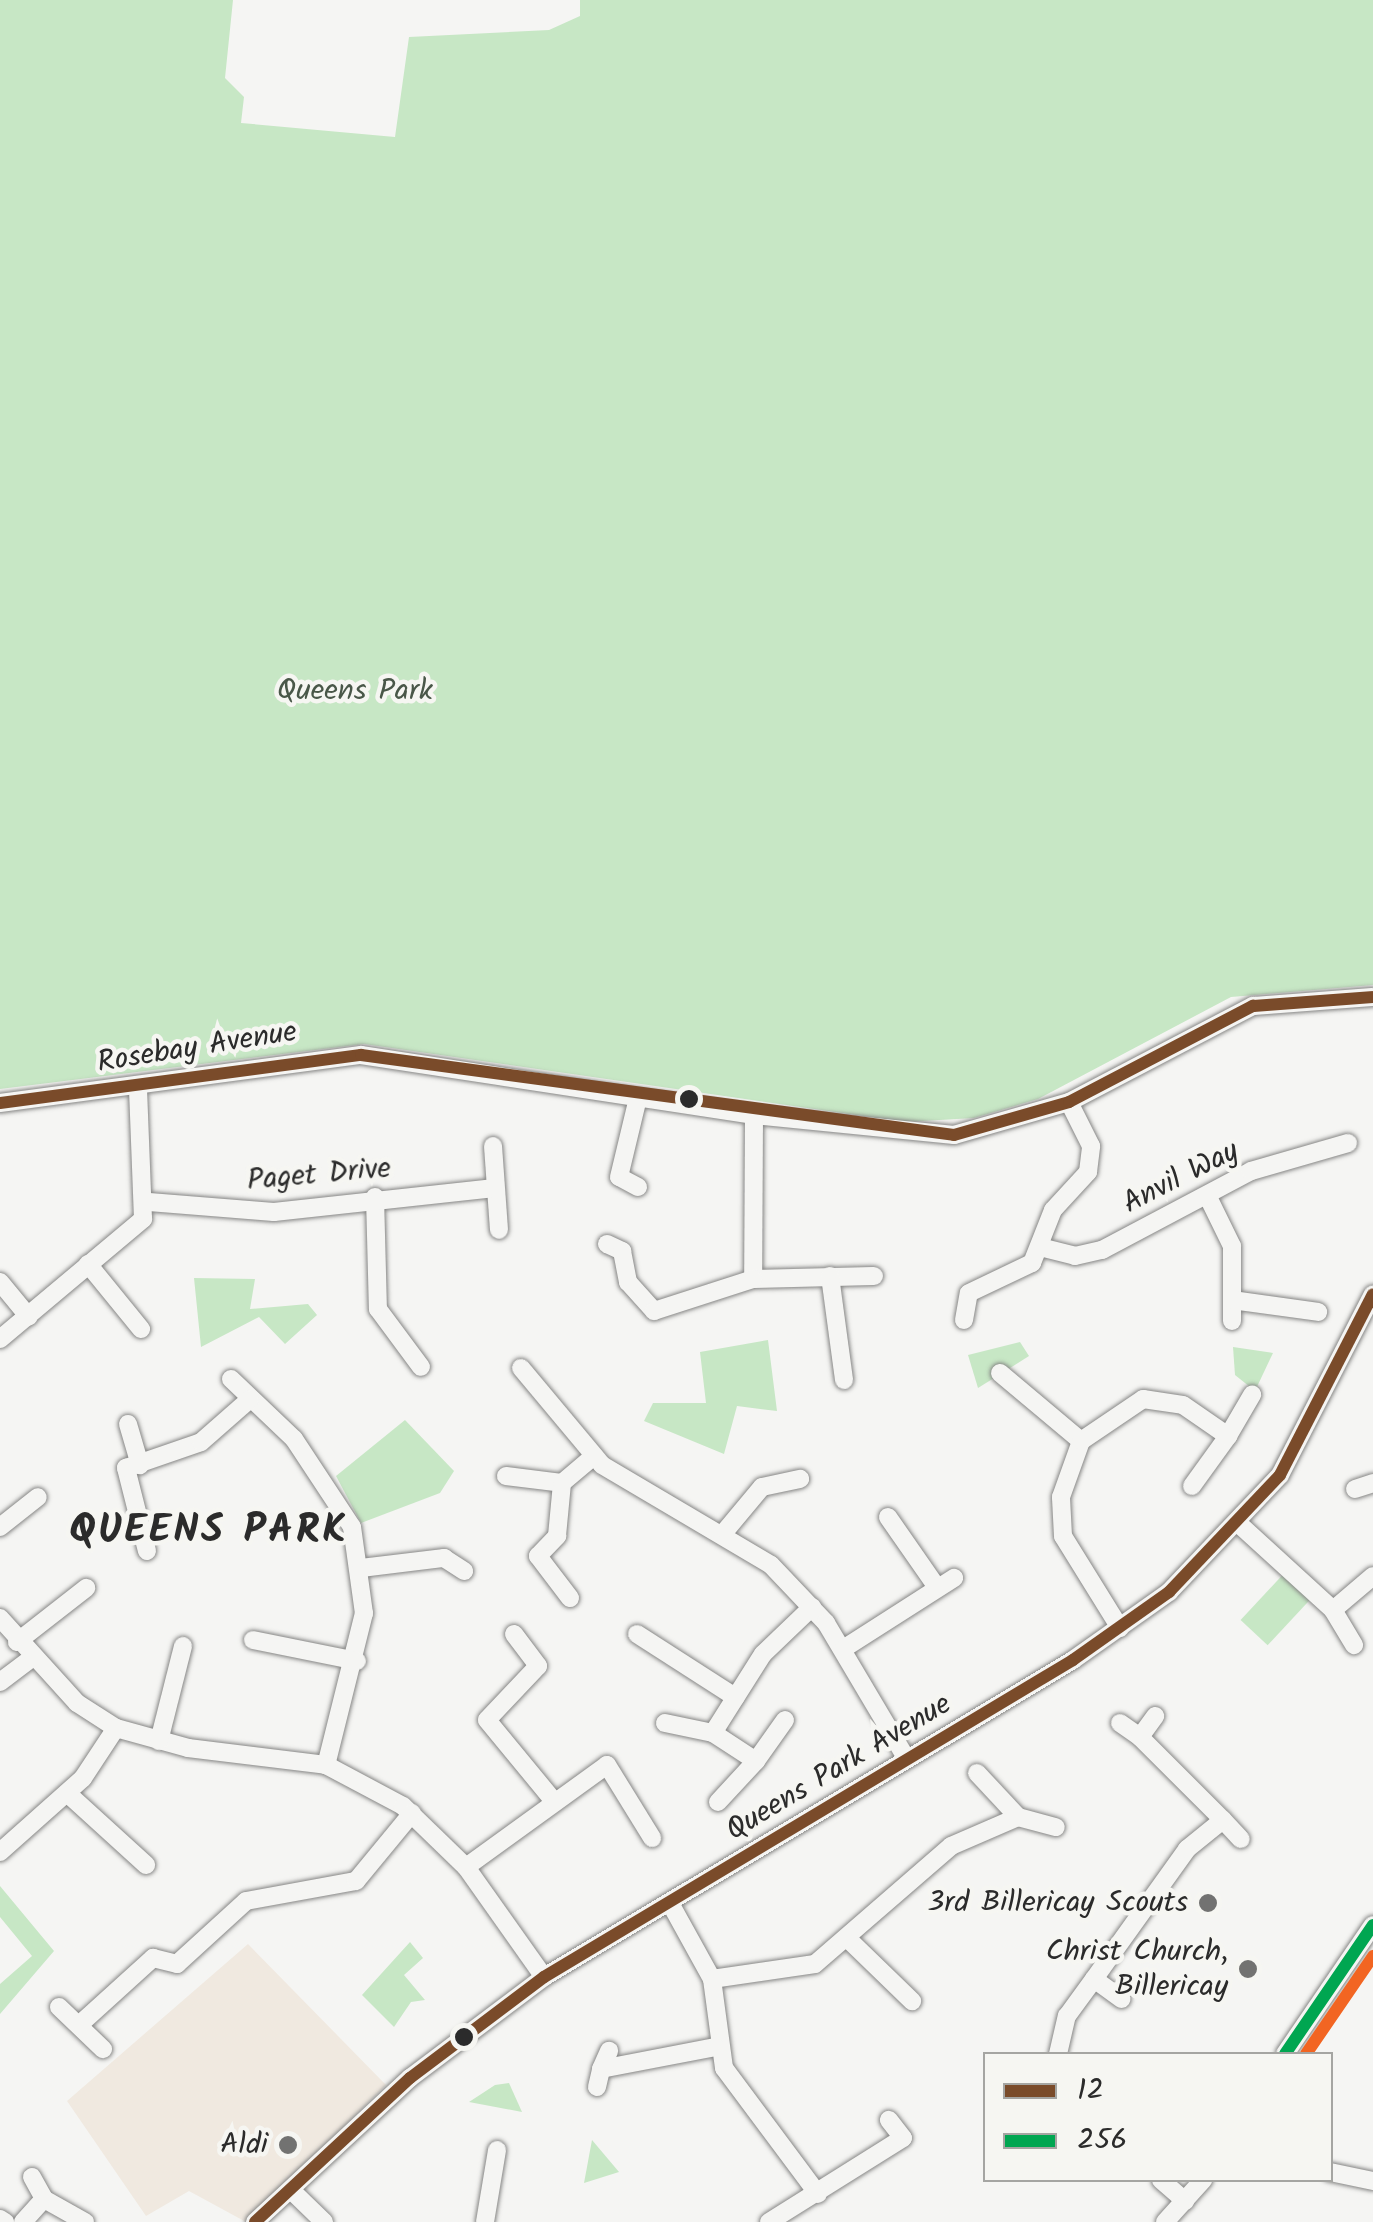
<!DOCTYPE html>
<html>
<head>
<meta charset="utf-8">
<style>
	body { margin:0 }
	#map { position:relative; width:1373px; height:2222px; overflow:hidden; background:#f5f5f3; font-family:Kalam,sans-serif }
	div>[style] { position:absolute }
	.built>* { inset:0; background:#f0e9e0 }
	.green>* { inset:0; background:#c7e7c5; transform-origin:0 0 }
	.roads { filter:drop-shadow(0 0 2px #868685) drop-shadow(0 0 2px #868685) }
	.minor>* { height:18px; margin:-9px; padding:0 9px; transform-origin:9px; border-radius:9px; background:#f5f5f3 }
	.bus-1>* { height:12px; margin:-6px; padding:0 6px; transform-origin:6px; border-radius:6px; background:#7a4b2a }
	.bus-2>* { height:12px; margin:-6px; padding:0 6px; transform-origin:6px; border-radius:6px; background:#00a651 }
	.bus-3>* { height:12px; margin:-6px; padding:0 6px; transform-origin:6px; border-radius:6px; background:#f26522 }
	.dots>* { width:28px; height:28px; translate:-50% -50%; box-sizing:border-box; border:5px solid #f6f6f2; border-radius:50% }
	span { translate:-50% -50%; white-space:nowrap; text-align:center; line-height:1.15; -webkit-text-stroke:9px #f6f6f2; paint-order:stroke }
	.park-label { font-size:30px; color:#495748 }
	.street-label { font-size:30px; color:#2b2b2b }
	.poi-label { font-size:30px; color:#2b2b2b }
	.right { translate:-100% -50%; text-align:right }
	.district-label { font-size:40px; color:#2b2b2b; font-weight:700; letter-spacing:2.5px }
	.legend { position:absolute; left:983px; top:2052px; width:350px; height:130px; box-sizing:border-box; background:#f6f6f2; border:2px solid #a5a5a2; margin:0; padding:12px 18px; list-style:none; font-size:30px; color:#2b2b2b }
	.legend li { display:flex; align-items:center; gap:20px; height:50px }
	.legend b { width:50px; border:2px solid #a5a5a2 }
</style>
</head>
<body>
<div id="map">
	<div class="built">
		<i style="clip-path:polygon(248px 1944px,386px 2085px,246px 2222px,189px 2191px,146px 2216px,67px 2101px)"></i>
	</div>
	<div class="green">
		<i style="clip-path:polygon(0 0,233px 0,225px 78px,244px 97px,241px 123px,395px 137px,409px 37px,549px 30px,580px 16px,580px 0,1373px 0,1373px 985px,1231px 997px,1038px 1099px,974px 1118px,905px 1122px,364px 1044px,0 1089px)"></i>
		<i style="clip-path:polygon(194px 1278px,255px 1279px,250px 1309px,308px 1304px,317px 1315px,285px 1344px,259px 1317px,201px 1347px)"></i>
		<i style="clip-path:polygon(768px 1340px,777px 1411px,737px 1406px,724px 1454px,644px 1421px,653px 1403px,706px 1403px,700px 1352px)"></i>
		<i style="clip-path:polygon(1020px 1342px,1029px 1356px,978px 1388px,968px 1355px)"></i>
		<i style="clip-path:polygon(1233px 1347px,1273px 1353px,1255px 1391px,1235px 1375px)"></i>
		<i style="clip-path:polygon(405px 1420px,454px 1471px,440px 1493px,361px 1523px,336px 1476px)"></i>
		<i style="left:1289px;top:1568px;width:37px;height:71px;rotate:43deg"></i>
		<i style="clip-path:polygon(0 1886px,54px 1951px,0 2014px,0 1984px,32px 1956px,0 1917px)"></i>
		<i style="clip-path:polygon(410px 1942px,423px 1958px,404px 1975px,425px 2000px,411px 2002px,394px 2027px,362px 1995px)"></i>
		<i style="clip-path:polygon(509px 2083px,522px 2112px,469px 2102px,495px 2085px)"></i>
		<i style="clip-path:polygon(592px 2140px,619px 2172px,584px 2183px)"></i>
	</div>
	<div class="roads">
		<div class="minor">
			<i style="left:0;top:1103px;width:364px;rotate:-7.6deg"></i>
			<i style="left:361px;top:1055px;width:398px;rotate:8.7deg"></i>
			<i style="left:754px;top:1115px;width:201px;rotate:5.7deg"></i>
			<i style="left:954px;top:1135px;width:120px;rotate:-16deg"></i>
			<i style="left:1069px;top:1102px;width:208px;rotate:-27.6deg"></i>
			<i style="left:1253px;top:1006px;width:120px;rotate:-4.3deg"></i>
			<i style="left:754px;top:1115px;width:164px;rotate:90.3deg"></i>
			<i style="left:753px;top:1279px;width:121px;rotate:-1.4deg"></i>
			<i style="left:493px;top:1146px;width:84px;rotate:85.9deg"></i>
			<i style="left:638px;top:1187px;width:21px;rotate:-152deg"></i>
			<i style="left:619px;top:1177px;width:81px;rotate:-76.5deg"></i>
			<i style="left:1207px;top:1195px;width:57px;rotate:63.9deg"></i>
			<i style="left:1232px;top:1246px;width:75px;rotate:90deg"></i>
			<i style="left:375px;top:1197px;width:112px;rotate:88.5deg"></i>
			<i style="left:378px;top:1309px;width:72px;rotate:53.4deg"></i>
			<i style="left:149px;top:1202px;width:125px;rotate:4.6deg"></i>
			<i style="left:274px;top:1212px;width:222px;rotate:-6.2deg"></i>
			<i style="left:607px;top:1244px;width:17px;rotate:25deg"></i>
			<i style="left:622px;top:1251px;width:32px;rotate:79deg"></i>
			<i style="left:628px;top:1282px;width:39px;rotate:48deg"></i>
			<i style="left:654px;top:1311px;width:104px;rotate:-17.9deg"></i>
			<i style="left:1040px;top:1247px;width:36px;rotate:14deg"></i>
			<i style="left:1075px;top:1256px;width:28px;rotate:-13deg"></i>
			<i style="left:1102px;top:1250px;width:169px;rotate:-27.9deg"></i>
			<i style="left:1251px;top:1171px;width:101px;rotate:-16.1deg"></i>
			<i style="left:88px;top:1264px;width:84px;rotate:50.8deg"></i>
			<i style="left:830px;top:1276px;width:105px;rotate:82.3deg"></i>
			<i style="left:0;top:1282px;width:45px;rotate:50.4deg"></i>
			<i style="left:1232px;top:1300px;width:87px;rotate:7.9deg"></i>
			<i style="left:964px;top:1320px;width:27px;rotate:-80deg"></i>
			<i style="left:969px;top:1293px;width:70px;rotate:-25.5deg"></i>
			<i style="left:1032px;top:1263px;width:57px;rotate:-68.4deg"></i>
			<i style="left:1053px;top:1210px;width:52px;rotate:-47.4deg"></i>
			<i style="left:1088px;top:1172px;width:26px;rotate:-83deg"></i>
			<i style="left:1091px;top:1146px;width:49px;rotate:-116.6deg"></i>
			<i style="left:0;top:1339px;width:187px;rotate:-40deg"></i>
			<i style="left:143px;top:1219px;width:132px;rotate:-92.2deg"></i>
			<i style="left:521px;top:1368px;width:126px;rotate:50.1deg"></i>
			<i style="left:602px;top:1465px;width:196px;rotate:30.6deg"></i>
			<i style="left:771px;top:1565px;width:80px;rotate:46.5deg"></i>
			<i style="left:826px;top:1623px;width:157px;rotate:59.3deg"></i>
			<i style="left:1000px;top:1373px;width:106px;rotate:40deg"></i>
			<i style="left:231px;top:1379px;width:87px;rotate:43.6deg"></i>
			<i style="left:294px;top:1439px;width:105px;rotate:56.6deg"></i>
			<i style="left:352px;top:1527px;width:87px;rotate:82.1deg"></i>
			<i style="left:364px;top:1613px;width:157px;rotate:104deg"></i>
			<i style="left:128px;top:1424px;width:43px;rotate:73.7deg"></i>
			<i style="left:506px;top:1476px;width:56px;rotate:7.1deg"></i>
			<i style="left:1192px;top:1486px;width:62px;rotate:-54.2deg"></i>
			<i style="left:1355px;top:1489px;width:19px;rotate:-18deg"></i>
			<i style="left:888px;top:1517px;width:84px;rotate:55.2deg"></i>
			<i style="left:1240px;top:1525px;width:126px;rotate:42.4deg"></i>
			<i style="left:1333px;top:1610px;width:41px;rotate:59deg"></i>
			<i style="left:0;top:1527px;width:48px;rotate:-38.3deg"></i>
			<i style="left:726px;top:1530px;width:56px;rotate:-50.1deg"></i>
			<i style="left:762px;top:1487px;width:39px;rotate:-12deg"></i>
			<i style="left:147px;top:1551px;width:86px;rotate:-104.2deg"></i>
			<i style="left:126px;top:1468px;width:79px;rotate:-19.1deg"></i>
			<i style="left:201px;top:1442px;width:65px;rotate:-41.3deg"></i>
			<i style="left:361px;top:1568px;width:84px;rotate:-6.9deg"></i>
			<i style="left:444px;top:1558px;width:24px;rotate:33deg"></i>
			<i style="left:570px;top:1598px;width:53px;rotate:-127.3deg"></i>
			<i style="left:538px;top:1556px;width:28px;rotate:-46deg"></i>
			<i style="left:557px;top:1536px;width:53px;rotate:-84.6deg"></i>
			<i style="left:562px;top:1483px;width:42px;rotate:-40.2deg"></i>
			<i style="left:1333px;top:1610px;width:52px;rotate:-40.4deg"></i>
			<i style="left:0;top:1618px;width:115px;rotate:47.8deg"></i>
			<i style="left:77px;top:1703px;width:46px;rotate:32.7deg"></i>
			<i style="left:116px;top:1728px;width:75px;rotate:15.5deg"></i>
			<i style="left:188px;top:1748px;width:139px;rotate:7deg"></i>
			<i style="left:326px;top:1765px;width:87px;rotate:28deg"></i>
			<i style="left:403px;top:1806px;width:88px;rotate:44.1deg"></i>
			<i style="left:466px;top:1867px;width:135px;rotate:54.7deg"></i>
			<i style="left:1120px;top:1628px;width:108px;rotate:-121.8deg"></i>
			<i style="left:1063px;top:1536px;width:39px;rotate:-93deg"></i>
			<i style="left:1061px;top:1497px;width:59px;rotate:-70.3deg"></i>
			<i style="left:1081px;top:1441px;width:75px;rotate:-34.1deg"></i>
			<i style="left:1143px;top:1399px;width:40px;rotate:8.5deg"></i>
			<i style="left:1183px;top:1405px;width:55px;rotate:34.6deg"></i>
			<i style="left:1228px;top:1436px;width:48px;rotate:-59.7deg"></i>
			<i style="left:514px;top:1634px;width:40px;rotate:53deg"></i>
			<i style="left:538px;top:1666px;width:74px;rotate:133.4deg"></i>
			<i style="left:487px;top:1720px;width:104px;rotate:50.5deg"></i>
			<i style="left:637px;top:1634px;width:117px;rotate:32.7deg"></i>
			<i style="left:253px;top:1640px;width:106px;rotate:11.4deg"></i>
			<i style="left:17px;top:1642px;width:88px;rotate:-38deg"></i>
			<i style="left:843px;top:1649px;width:132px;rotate:-32.6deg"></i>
			<i style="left:0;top:1682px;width:40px;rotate:-37deg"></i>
			<i style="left:785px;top:1720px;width:50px;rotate:125.3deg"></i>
			<i style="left:756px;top:1761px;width:51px;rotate:-146.9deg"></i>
			<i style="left:713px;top:1733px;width:93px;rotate:-57.7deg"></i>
			<i style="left:763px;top:1654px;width:68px;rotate:-43.8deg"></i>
			<i style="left:665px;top:1723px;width:49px;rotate:11.8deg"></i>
			<i style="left:1120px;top:1723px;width:24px;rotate:35deg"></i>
			<i style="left:159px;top:1741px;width:98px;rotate:-75.8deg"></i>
			<i style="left:977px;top:1773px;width:60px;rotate:47deg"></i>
			<i style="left:67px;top:1793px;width:107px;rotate:42.3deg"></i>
			<i style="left:718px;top:1802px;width:56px;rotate:-47.2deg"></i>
			<i style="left:1223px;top:1820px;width:26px;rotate:47deg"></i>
			<i style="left:0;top:1852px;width:111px;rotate:-41.7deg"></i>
			<i style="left:83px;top:1778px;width:60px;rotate:-56.6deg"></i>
			<i style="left:466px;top:1867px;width:174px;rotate:-35.9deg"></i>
			<i style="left:607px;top:1765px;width:86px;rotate:58.3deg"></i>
			<i style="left:670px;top:1903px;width:87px;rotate:61.1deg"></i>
			<i style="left:712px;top:1979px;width:90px;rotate:82.3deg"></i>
			<i style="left:724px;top:2068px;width:157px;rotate:53.3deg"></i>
			<i style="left:849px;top:1940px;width:88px;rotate:44.1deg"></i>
			<i style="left:712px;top:1979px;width:104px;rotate:-8.3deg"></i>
			<i style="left:815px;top:1964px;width:180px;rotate:-40.9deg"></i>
			<i style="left:951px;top:1846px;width:73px;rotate:-23.4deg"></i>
			<i style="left:1018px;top:1817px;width:39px;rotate:15deg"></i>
			<i style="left:1094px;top:1979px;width:160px;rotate:-54.4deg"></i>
			<i style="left:1187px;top:1849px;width:46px;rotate:-38.9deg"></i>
			<i style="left:1223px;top:1820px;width:117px;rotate:-135deg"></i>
			<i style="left:1140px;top:1737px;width:26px;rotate:-54deg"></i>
			<i style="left:59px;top:2007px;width:61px;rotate:43.7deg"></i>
			<i style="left:79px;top:2025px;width:100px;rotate:-42.2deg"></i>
			<i style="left:153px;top:1958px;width:25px;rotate:14deg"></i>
			<i style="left:177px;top:1964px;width:93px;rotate:-42.4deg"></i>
			<i style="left:246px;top:1901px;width:112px;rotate:-10.3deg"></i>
			<i style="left:356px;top:1881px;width:88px;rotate:-50.5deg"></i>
			<i style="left:1058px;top:2054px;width:39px;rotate:-77deg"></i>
			<i style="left:1067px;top:2016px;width:46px;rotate:-53.9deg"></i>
			<i style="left:1094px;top:1979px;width:34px;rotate:36deg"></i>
			<i style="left:1285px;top:2054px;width:156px;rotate:-55.7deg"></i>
			<i style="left:601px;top:2069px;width:20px;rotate:-66deg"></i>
			<i style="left:597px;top:2087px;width:18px;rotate:-77deg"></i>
			<i style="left:601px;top:2069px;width:116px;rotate:-10.9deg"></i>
			<i style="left:1330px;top:2172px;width:44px;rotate:11.8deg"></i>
			<i style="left:32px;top:2177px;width:25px;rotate:61deg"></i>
			<i style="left:44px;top:2199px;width:47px;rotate:29.3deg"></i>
			<i style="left:1161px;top:2180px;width:32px;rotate:41deg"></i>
			<i style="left:291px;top:2190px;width:46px;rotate:44.1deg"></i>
			<i style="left:0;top:2219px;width:6px;rotate:31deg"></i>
			<i style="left:23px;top:2222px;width:31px;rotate:-48deg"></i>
			<i style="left:255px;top:2222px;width:212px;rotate:-42.9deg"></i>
			<i style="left:410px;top:2078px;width:168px;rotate:-37deg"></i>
			<i style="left:544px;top:1977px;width:617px;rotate:-30.93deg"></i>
			<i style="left:1073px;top:1660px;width:118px;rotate:-35.3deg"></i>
			<i style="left:1169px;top:1592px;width:161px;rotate:-46.5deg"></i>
			<i style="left:1280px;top:1475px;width:203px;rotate:-62.8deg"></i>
			<i style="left:485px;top:2222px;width:73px;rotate:-80.5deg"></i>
			<i style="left:769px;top:2222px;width:158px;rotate:-32.1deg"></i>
			<i style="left:903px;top:2138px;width:23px;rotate:-128deg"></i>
			<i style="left:1165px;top:2222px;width:57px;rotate:-47.9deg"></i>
		</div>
	</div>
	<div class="bus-1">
		<i style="left:0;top:1103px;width:364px;rotate:-7.6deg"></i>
		<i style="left:361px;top:1055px;width:598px;rotate:7.68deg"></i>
		<i style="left:954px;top:1135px;width:120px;rotate:-16deg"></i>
		<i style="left:1069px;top:1102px;width:208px;rotate:-27.6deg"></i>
		<i style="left:1253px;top:1006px;width:120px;rotate:-4.3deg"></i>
		<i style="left:255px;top:2222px;width:212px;rotate:-42.9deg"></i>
		<i style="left:410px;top:2078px;width:168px;rotate:-37deg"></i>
		<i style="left:544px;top:1977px;width:617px;rotate:-30.93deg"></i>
		<i style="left:1073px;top:1660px;width:118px;rotate:-35.3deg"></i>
		<i style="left:1169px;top:1592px;width:161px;rotate:-46.5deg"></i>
		<i style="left:1280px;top:1475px;width:203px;rotate:-62.8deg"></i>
	</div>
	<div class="bus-2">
		<i style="left:1285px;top:2054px;width:156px;rotate:-55.7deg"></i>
	</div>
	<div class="bus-3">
		<i style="left:1306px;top:2054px;width:119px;rotate:-55.6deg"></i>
	</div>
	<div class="dots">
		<i style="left:689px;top:1099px;background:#2b2b2b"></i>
		<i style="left:1208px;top:1903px;background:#727271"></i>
		<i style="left:1248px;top:1969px;background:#727271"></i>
		<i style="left:464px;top:2037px;background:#2b2b2b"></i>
		<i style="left:288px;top:2145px;background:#727271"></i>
	</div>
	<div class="park-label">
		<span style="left:355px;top:691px">Queens Park</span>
	</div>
	<div class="street-label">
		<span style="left:197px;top:1048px;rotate:-9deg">Rosebay Avenue</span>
		<span style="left:319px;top:1175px;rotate:-5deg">Paget Drive</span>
		<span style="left:1181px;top:1178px;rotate:-27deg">Anvil Way</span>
		<span style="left:839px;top:1768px;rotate:-31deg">Queens Park Avenue</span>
	</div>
	<div class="poi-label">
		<span class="right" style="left:1188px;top:1903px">3rd Billericay Scouts</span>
		<span class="right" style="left:1228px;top:1969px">Christ Church,<br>Billericay</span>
		<span class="right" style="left:268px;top:2145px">Aldi</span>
	</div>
	<div class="district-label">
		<span style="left:209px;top:1531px">QUEENS PARK</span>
	</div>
	<ul class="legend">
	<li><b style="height:12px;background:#7a4b2a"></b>12</li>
	<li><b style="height:12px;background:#00a651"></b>256</li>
	</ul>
</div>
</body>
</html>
